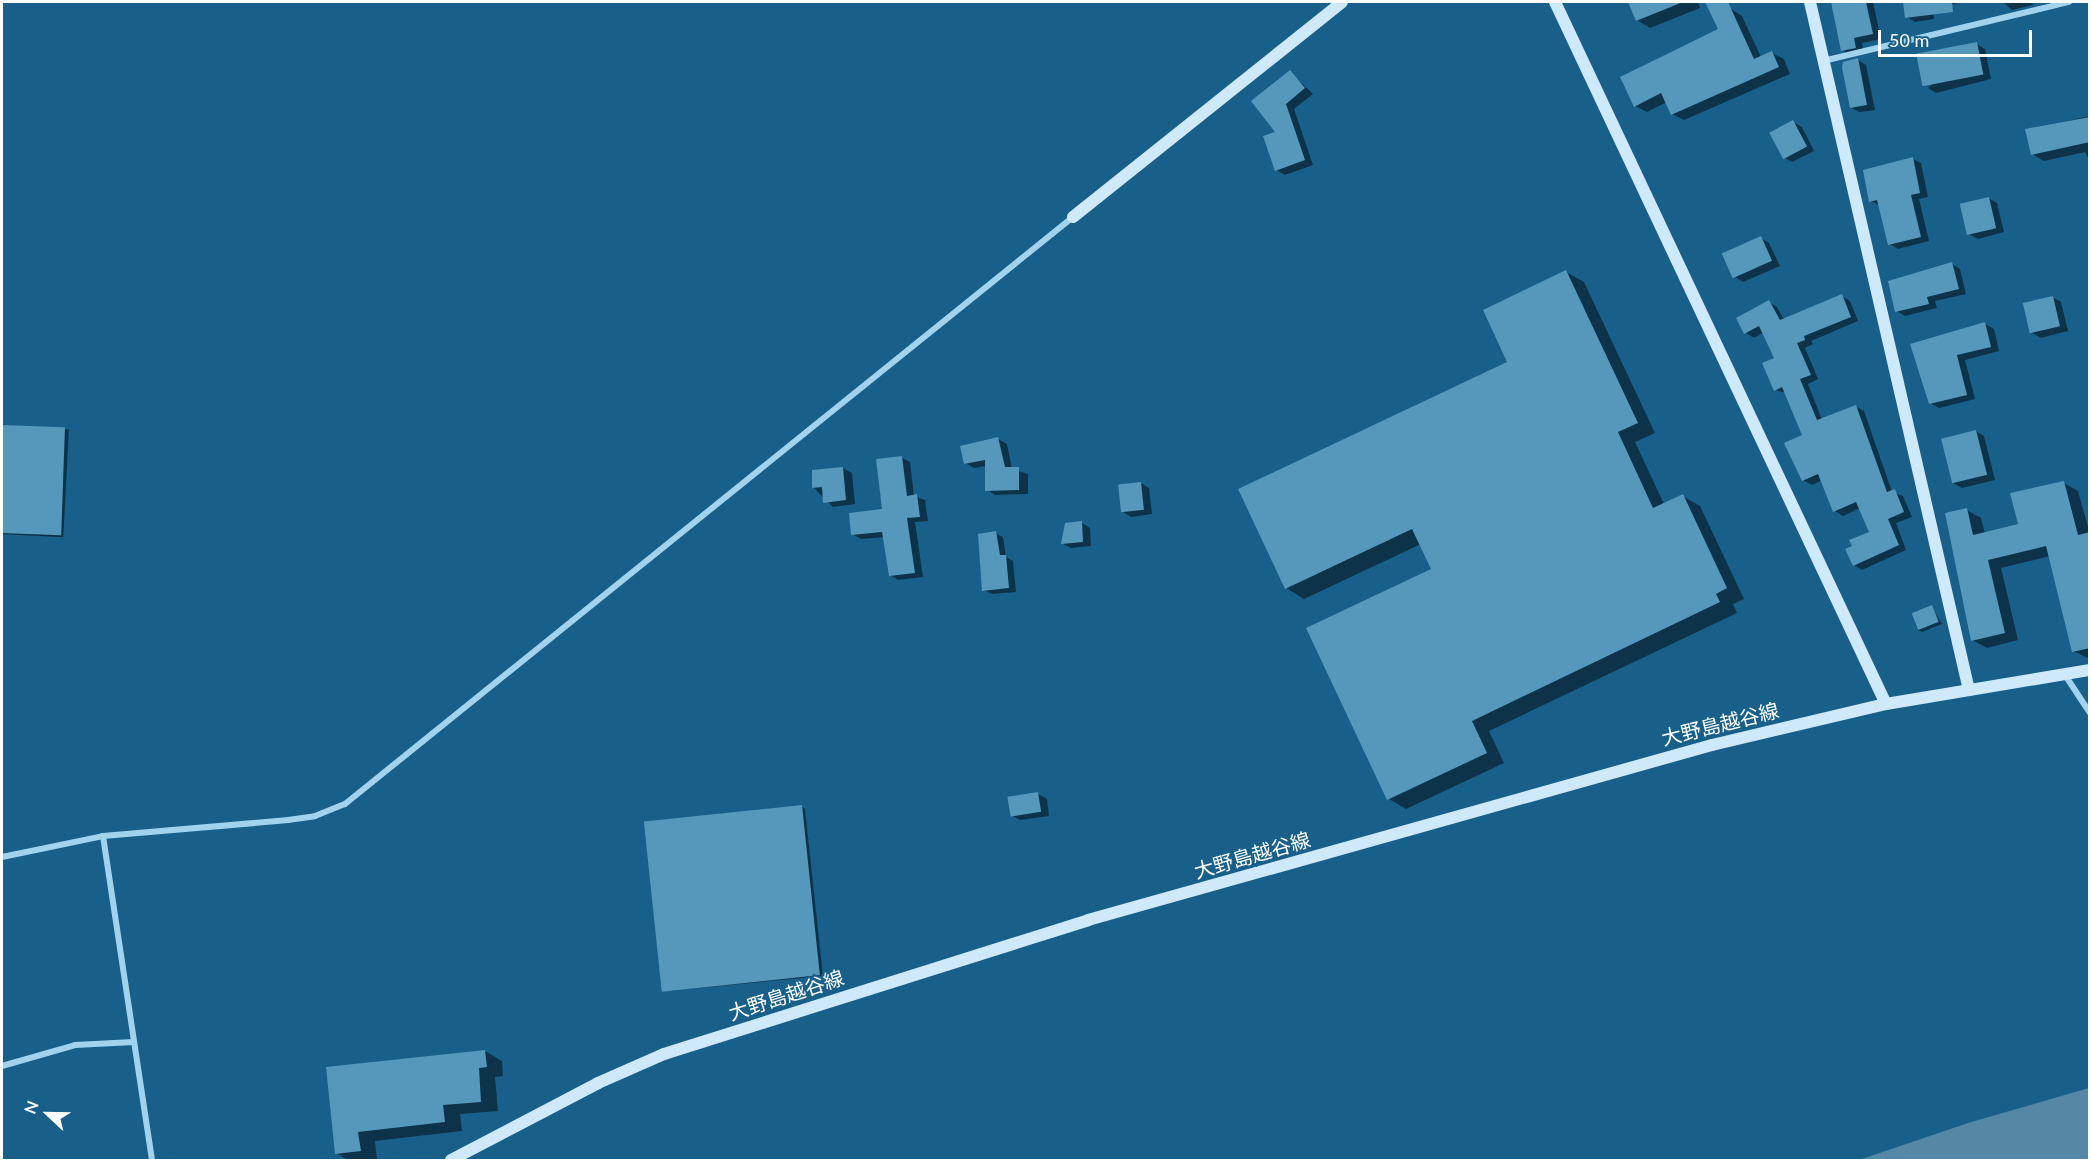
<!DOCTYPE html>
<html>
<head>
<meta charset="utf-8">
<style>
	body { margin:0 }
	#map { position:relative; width:2091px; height:1162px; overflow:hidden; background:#18608a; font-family:Lato,"Noto Sans JP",sans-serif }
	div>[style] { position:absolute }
	.water>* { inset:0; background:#5588a6 }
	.shadow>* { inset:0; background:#0007; transform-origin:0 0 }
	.building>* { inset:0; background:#5697bc; transform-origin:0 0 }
	.street>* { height:6px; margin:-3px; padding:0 3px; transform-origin:3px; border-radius:3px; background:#a1d3ee }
	.secondary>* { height:12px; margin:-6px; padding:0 6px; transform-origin:6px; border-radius:6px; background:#cee9fa }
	span { translate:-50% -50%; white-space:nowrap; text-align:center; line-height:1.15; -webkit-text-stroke:4.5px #18608a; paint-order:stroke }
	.street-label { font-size:20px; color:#fff }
	.frame { position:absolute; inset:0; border:3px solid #fff; pointer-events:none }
	.north { position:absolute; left:18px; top:1084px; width:60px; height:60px; -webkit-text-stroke:4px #18608a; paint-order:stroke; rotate:292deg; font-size:16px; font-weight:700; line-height:24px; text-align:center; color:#fff }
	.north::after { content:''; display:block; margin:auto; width:21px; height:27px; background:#fff; clip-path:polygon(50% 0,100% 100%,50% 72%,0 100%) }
	.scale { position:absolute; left:1878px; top:30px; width:154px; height:27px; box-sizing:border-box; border:3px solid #fff; border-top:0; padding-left:8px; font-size:18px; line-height:21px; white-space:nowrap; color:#fff; -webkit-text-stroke:4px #18608a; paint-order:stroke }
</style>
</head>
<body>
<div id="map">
	<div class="water">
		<i style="clip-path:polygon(2089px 1088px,2089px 1160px,1859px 1160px,1968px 1123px)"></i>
	</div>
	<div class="shadow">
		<i style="clip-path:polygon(1629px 2px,1698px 2px,1700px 8px,1650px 28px,1637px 20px)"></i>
		<i style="clip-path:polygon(1832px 2px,1873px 2px,1881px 39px,1862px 43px,1864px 52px,1851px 55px,1842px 50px)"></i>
		<i style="clip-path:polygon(1904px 2px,1965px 2px,1933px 8px,1934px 19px,1915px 22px,1907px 17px)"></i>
		<i style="clip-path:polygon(2003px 2px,2032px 2px,2033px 5px,2012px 10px)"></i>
		<i style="clip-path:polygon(1731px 9px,1742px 16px,1761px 57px,1772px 53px,1784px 59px,1790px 74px,1684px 120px,1672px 114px,1667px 102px,1647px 112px,1635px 106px,1720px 30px)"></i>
		<i style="clip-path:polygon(1977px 44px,1985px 49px,1991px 79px,1936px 93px,1928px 88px)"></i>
		<i style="clip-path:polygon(1858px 60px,1866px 65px,1875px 110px,1860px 112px,1851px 108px)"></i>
		<i style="clip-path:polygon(1290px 72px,1313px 94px,1294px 109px,1313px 165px,1285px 175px,1276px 170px,1278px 133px)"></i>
		<i style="clip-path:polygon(2090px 116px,2090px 161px,2085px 152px,2044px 161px,2032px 154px,2027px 130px)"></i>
		<i style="clip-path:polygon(1793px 122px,1802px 127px,1814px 151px,1792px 162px,1783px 157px)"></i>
		<i style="clip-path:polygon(1913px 159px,1921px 163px,1928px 197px,1919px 199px,1929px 241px,1898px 249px,1890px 244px,1879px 205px,1871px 201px)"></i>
		<i style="clip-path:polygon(1988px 198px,1997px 203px,2004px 232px,1978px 239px,1969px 234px)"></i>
		<i style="clip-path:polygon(1761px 238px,1769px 243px,1780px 266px,1743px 282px,1735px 277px,1724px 254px)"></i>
		<i style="clip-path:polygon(1952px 264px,1960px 269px,1966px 294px,1935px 301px,1937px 308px,1905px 316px,1897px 311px)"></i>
		<i style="clip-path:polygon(1566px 272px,1584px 282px,1655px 433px,1635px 442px,1664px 504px,1683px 496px,1700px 506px,1744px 599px,1733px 604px,1737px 613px,1489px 731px,1504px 763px,1406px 809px,1389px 799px,1433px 569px,1421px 544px,1304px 599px,1286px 588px,1240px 489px,1509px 362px)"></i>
		<i style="clip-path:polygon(1842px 296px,1850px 301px,1858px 321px,1811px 341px,1813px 344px,1805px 348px,1818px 379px,1808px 384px,1822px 420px,1855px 406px,1864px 411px,1892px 492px,1903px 496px,1912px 517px,1896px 523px,1906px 550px,1862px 570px,1854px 565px,1871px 533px,1860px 508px,1843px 516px,1835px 511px,1822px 480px,1812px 485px,1803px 480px,1804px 436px,1786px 393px,1775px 390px,1776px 359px,1764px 332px,1754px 338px,1746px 333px,1769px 302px,1777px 307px,1784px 320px)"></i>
		<i style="clip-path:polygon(2052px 297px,2061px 302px,2068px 331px,2041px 338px,2032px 333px)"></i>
		<i style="clip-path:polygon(1985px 324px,1994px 329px,1999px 351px,1965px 360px,1975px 399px,1939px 408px,1930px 403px,1912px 346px)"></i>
		<i style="left:2px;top:426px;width:67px;height:108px;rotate:3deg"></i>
		<i style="clip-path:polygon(1976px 431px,1984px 436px,1995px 480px,1962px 488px,1953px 483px)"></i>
		<i style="clip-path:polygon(998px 439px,1007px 444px,1012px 469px,1028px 474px,1028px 494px,995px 495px,987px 490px,986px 466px,974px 468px,965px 463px)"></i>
		<i style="clip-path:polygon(902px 458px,910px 462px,914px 496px,925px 500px,928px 521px,915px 522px,923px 577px,898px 580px,890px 575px,884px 537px,861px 539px,852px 534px,884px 511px)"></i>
		<i style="clip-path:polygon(843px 468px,852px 473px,855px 504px,833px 507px,814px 488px)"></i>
		<i style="clip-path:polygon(1141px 483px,1149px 488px,1152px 514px,1131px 517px,1123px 512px)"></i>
		<i style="clip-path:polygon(2064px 483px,2078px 491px,2090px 534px,2090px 659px,2073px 651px,2050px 556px,2001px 568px,2018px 640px,1987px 648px,1972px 640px,1967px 510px,1981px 518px,1985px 534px,2020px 525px)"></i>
		<i style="clip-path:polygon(1082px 523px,1090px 528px,1091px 546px,1071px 548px,1063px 544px)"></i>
		<i style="clip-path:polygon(995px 533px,1003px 537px,1006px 557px,1013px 561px,1016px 592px,992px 594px,984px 590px)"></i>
		<i style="clip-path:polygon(1932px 607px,1942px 624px,1922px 632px,1918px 630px)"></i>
		<i style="clip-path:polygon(1038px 794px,1047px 799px,1049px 816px,1020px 820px,1011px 815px)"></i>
		<i style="clip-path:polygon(801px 806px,805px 809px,823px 976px,666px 991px)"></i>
		<i style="clip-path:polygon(485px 1051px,502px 1061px,503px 1076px,495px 1077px,498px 1111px,460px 1114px,462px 1131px,375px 1141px,377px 1160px,348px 1160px,336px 1153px,327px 1069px)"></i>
	</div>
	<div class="building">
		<i style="clip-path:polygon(1628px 2px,1683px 2px,1636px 21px)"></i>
		<i style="clip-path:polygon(1705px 2px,1728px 2px,1754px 59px,1772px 51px,1779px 67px,1671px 115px,1661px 93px,1634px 107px,1620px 77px,1718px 29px)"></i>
		<i style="clip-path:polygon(1831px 2px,1866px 2px,1873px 34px,1854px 38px,1856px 48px,1841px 51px)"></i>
		<i style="clip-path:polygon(1903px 2px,1952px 2px,1953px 12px,1905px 18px)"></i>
		<i style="left:1977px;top:42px;width:33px;height:62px;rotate:79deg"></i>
		<i style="clip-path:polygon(1858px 58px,1867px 105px,1850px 108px,1842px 67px,1843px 62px)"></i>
		<i style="clip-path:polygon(1290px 70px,1305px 88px,1286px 104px,1305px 160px,1275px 171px,1263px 136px,1275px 132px,1251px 101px)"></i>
		<i style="clip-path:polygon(2090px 117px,2090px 142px,2031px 155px,2025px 129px)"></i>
		<i style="left:1793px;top:120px;width:30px;height:27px;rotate:62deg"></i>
		<i style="clip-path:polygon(1913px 157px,1920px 193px,1911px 195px,1921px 237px,1888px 245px,1877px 200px,1869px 202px,1863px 170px)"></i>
		<i style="left:1989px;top:197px;width:32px;height:30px;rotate:77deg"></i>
		<i style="left:1761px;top:236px;width:27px;height:43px;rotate:66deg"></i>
		<i style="clip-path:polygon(1952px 262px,1959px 289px,1927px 297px,1929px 304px,1895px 312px,1888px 281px)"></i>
		<i style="clip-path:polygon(1566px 270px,1638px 423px,1618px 432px,1653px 508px,1683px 494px,1727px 588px,1716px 594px,1720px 602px,1472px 721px,1487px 753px,1387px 800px,1306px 628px,1431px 569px,1412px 529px,1285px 589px,1238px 489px,1507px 362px,1483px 310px)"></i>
		<i style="clip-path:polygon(1842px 294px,1851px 317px,1804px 336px,1805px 340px,1797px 343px,1811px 375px,1800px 379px,1817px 420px,1856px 405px,1887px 492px,1895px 489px,1904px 512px,1888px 519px,1899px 545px,1853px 566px,1845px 549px,1852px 546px,1849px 540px,1869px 532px,1856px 502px,1833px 512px,1818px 474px,1802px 481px,1784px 443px,1802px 435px,1782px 387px,1774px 391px,1762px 363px,1774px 358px,1759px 326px,1744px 334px,1736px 318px,1769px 300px,1780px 320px)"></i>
		<i style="left:2053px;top:296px;width:31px;height:31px;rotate:77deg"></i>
		<i style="clip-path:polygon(1985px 322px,1991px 347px,1957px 355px,1967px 395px,1929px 404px,1910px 344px)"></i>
		<i style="left:2px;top:425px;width:63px;height:108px;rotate:2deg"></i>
		<i style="left:1976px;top:430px;width:46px;height:36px;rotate:76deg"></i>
		<i style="clip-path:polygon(998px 437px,1005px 467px,1019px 467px,1019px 490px,985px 491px,985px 460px,964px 464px,960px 446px)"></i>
		<i style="clip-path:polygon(902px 456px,907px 496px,917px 494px,920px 517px,907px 518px,915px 573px,889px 576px,882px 532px,851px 535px,849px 513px,882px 509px,876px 459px)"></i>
		<i style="clip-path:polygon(843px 467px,846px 500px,823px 503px,822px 487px,812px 488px,812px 470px)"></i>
		<i style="clip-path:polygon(2064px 481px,2078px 535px,2090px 532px,2090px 648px,2072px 652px,2046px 546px,1988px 560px,2005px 633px,1971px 641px,1945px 513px,1967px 508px,1973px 535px,2018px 524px,2010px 493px)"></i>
		<i style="left:1141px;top:482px;width:28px;height:23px;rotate:84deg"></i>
		<i style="clip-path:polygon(1082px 521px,1083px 542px,1061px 544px,1065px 523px)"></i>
		<i style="clip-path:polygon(996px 531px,1000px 555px,1006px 555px,1009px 588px,982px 591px,978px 534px)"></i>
		<i style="left:1932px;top:605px;width:18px;height:22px;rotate:68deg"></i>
		<i style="left:1038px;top:792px;width:20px;height:31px;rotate:81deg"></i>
		<i style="left:802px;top:805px;width:171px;height:159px;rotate:84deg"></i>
		<i style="clip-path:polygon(485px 1050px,487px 1067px,479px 1068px,481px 1102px,443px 1105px,445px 1122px,358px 1132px,361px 1151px,335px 1154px,326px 1067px)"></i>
	</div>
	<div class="street">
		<i style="left:1823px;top:61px;width:253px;rotate:-13.5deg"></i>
		<i style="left:2065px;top:675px;width:45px;rotate:56.7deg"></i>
		<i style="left:103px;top:836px;width:328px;rotate:81.4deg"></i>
		<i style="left:2px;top:857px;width:103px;rotate:-11.7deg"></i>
		<i style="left:103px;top:836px;width:186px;rotate:-4.9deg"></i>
		<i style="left:288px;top:820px;width:27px;rotate:-8deg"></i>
		<i style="left:315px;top:816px;width:32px;rotate:-22deg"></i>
		<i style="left:345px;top:804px;width:935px;rotate:-38.88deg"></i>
		<i style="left:2px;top:1066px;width:76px;rotate:-16deg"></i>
		<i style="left:75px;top:1045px;width:59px;rotate:-2.9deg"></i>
	</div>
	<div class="secondary">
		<i style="left:1555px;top:2px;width:776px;rotate:64.76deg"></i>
		<i style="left:1810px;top:2px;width:706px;rotate:76.99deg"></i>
		<i style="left:1073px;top:217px;width:344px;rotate:-38.6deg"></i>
		<i style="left:451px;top:1160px;width:166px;rotate:-27.6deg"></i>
		<i style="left:598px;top:1083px;width:72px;rotate:-23.7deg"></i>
		<i style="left:664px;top:1054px;width:445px;rotate:-17.5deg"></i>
		<i style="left:1088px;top:920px;width:648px;rotate:-15.67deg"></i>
		<i style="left:1712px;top:745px;width:179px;rotate:-13.3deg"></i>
		<i style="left:1886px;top:704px;width:207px;rotate:-9.5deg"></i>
	</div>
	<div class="street-label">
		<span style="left:1720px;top:724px;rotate:-14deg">大野島越谷線</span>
		<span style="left:1252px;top:855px;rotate:-16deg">大野島越谷線</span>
		<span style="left:786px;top:995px;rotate:-18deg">大野島越谷線</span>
	</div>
	<div class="frame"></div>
	<div class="north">N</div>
	<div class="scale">50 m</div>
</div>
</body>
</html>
